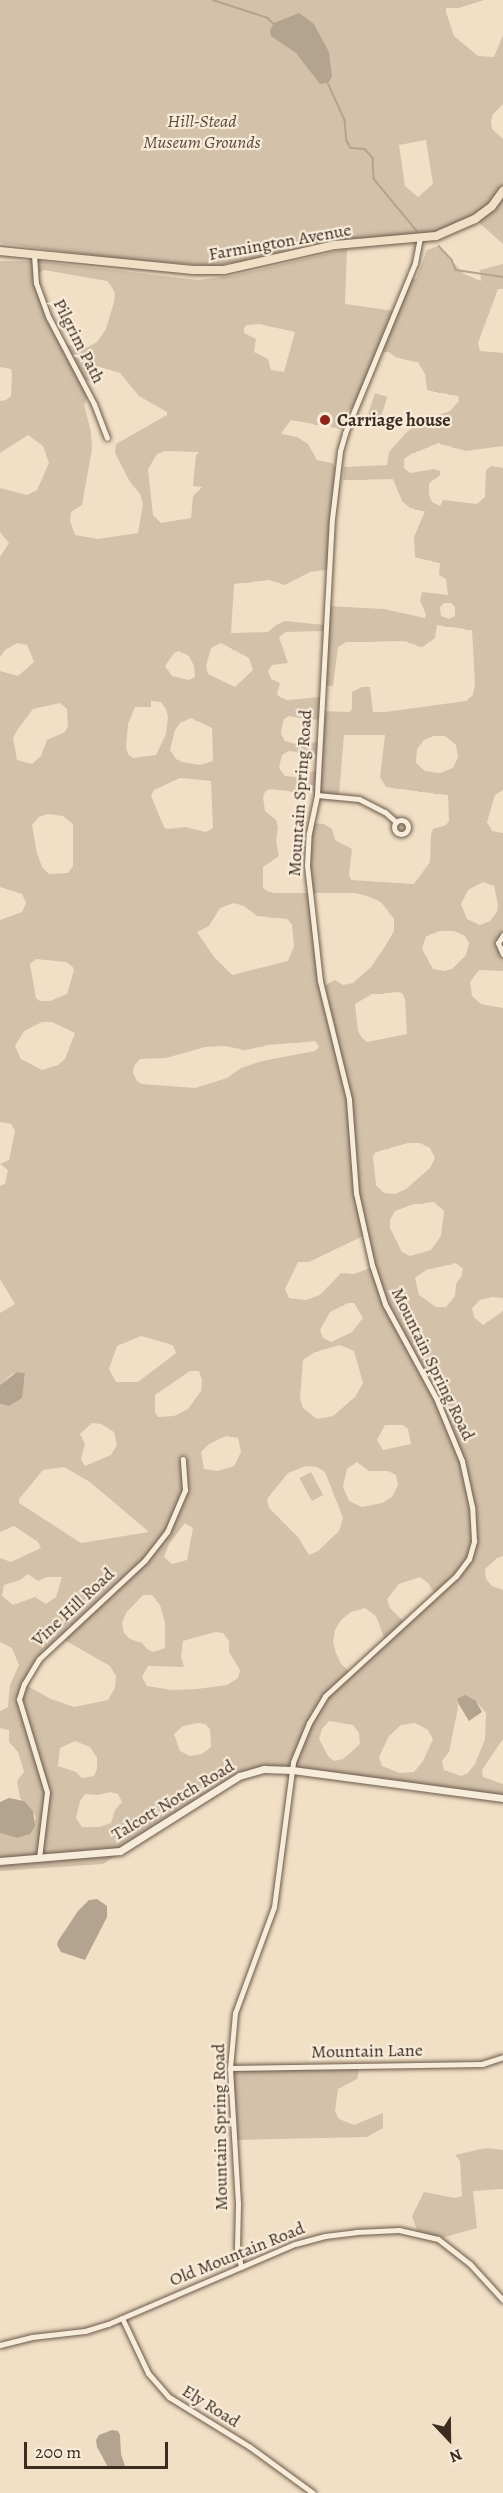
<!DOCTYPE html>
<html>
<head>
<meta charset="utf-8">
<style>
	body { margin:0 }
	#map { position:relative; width:503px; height:2493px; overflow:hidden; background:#f2e0c6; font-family:Alegreya,serif }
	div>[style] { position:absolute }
	.green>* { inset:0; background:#d3c1aa; transform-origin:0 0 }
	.water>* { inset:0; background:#b4a38e }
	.stream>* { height:1.5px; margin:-0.75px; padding:0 0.75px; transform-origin:0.75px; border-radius:0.75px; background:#b4a38e }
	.roads { filter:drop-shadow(0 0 2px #6a594a) drop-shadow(0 0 2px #6a594a) }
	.street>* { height:5px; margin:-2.5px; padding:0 2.5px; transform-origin:2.5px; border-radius:2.5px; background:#f7ebda }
	.street>.ring { margin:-2.5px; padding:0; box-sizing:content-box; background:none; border:5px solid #f7ebda; border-radius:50% }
	.secondary>* { height:7px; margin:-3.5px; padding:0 3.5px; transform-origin:3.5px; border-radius:3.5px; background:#f7ebda }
	.primary>* { height:8px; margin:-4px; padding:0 4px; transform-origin:4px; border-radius:4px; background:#f2e0c6 }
	.dots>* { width:16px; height:16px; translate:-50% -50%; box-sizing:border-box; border:3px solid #f7ebda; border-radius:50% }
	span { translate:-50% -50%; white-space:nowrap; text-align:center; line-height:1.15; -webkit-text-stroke:4.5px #f7ebda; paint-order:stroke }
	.park-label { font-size:18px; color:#5b4a3c; font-style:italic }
	.street-label { font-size:18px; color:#3d2c20 }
	.poi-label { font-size:18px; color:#3d2c20; font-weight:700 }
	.left { translate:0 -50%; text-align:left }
	.north { position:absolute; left:419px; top:2409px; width:60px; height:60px; -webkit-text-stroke:4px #f7ebda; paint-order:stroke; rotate:158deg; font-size:16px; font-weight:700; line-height:24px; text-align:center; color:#3d2c20 }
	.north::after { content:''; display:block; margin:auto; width:21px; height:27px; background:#3d2c20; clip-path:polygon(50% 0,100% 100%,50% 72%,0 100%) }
	.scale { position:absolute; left:24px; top:2442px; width:144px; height:27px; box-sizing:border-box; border:3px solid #3d2c20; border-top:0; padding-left:8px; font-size:18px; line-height:21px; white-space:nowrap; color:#3d2c20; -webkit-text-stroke:4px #f7ebda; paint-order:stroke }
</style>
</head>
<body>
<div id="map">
	<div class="green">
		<i style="clip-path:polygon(evenodd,0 0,484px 0,459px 8px,446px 8px,446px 12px,454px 36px,478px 56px,494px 57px,503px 35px,503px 104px,493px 114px,491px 121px,492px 129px,503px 139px,503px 244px,475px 219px,452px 231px,321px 248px,326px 242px,252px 260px,213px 266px,113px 258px,0 243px,0 0,426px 140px,433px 184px,418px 197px,405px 186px,399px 145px,426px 140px)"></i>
		<i style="clip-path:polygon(evenodd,438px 246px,464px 274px,481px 281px,480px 270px,503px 264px,503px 289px,498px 289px,478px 343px,480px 351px,503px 353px,503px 446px,466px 451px,438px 443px,411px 454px,404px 459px,404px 468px,410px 473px,434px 469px,440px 471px,440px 475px,429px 483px,429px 495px,432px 502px,440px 506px,443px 500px,477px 504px,485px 497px,486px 470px,491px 466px,503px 468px,503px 790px,495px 795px,487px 822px,492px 831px,503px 833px,503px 971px,479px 970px,470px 982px,472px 996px,481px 1004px,503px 1008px,503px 1298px,492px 1297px,480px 1300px,472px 1308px,474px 1317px,483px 1325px,503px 1311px,503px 1556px,497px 1558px,485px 1569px,486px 1579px,492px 1586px,503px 1590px,503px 1739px,482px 1770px,483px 1777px,503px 1784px,503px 1798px,292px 1770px,246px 1774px,103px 1864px,0 1871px,0 1833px,17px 1838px,36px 1819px,33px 1811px,20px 1798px,17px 1781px,24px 1772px,18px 1752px,9px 1742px,9px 1730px,0 1728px,0 1711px,8px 1707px,10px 1685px,19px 1665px,12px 1648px,0 1642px,0 1558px,11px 1562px,41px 1548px,38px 1542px,14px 1526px,0 1532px,0 1404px,9px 1406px,24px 1383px,25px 1373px,17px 1372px,11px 1375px,0 1385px,0 1313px,15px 1304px,0 1279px,0 1186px,5px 1184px,8px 1170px,0 1164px,9px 1160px,15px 1131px,11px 1124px,0 1122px,0 920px,22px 912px,26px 903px,22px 894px,0 887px,0 671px,18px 676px,34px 662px,27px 645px,17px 643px,5px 650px,0 657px,0 557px,9px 543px,0 532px,0 488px,27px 495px,37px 490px,49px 463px,43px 446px,28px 435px,0 453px,0 401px,6px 400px,11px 396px,12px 374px,11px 369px,0 367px,0 261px,37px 261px,198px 280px,231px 276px,347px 249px,345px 304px,395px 311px,409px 278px,416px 279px,427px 250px,438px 246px,44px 270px,107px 281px,111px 286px,115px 293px,114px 302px,106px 329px,97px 342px,88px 347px,77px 348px,61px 342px,42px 302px,39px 273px,44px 270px,438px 246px,259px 324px,295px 332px,284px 372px,271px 370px,268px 359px,254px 352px,256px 339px,244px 333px,244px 328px,247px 325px,259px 324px,438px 246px,379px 350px,389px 352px,395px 357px,418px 362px,425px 374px,427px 390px,458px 396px,459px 401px,450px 411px,418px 422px,404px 435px,389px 452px,387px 465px,344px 467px,343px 480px,393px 479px,402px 501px,410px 508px,425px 511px,414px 537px,415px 557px,440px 563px,439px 575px,446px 579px,448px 595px,422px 592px,420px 601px,426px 614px,425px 618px,384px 609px,326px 606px,325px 625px,285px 621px,276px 625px,268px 632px,231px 633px,234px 584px,269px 580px,285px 585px,310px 572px,325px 570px,329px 567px,335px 467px,332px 463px,317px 460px,308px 444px,297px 437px,282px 434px,282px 432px,291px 420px,342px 429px,348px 410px,356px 408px,379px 350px,438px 246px,100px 367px,120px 373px,139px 396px,167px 412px,167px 415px,116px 444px,115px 453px,130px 482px,140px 494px,143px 504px,138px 533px,98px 539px,75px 535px,70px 521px,71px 512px,82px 505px,92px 449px,91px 432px,84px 405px,89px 394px,82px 379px,92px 382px,95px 369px,100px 367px,438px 246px,165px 451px,199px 452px,196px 455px,193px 486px,202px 487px,193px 496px,191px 518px,161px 523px,153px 515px,148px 469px,157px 454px,165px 451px,438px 246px,444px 603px,451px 603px,455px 607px,455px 616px,449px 619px,441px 616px,440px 607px,444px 603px,438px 246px,437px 625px,472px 630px,475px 684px,473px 695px,466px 701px,385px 712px,373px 712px,370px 687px,362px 687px,352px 692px,352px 709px,349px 712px,321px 711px,321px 697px,287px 700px,280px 697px,277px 694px,280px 683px,271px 679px,268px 671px,272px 665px,288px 663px,279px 637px,286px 632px,323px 631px,322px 685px,333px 686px,338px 647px,346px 642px,405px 641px,422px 647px,435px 638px,437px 625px,438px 246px,221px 643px,249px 658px,253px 670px,235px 687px,208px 674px,206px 666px,211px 648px,221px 643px,438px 246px,179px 651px,189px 656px,194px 666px,195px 677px,189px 680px,172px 676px,165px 666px,174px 653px,179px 651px,438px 246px,151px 701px,161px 702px,166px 709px,168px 717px,166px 734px,156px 755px,133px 758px,128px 754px,126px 747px,128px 724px,135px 707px,151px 707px,151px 701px,438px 246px,60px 703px,67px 709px,68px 726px,65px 732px,47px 740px,41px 756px,32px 764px,17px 760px,13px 738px,18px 729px,33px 709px,60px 703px,438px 246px,289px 716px,320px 720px,319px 742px,296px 744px,285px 741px,281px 734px,282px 726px,284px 719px,289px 716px,438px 246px,191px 718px,212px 728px,213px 761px,200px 765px,182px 762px,176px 759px,170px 750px,175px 730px,180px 723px,191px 718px,438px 246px,344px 735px,385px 735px,380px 777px,386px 787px,448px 795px,449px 821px,446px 825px,433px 829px,431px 834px,430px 862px,414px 884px,351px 880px,349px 875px,352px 849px,335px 840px,332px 829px,324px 824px,311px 823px,307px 866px,310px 893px,274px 893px,267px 891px,263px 888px,263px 867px,279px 856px,276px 841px,278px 827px,276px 820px,265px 811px,263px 797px,265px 792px,269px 789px,339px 796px,344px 735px,438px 246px,433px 736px,445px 736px,456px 745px,458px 757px,453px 768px,440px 773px,425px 771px,416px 763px,417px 749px,424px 740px,433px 736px,438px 246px,289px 751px,319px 755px,318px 770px,296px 777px,285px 776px,279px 768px,282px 755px,289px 751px,438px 246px,180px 778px,211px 781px,213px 828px,206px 832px,185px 827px,167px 829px,164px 827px,151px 796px,154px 790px,180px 778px,438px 246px,48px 814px,63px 816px,73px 824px,73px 866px,68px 873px,49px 874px,42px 867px,37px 853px,32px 825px,39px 817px,48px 814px,438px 246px,483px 882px,494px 886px,498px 905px,497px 912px,490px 921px,480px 925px,467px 919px,461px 904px,468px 890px,483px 882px,438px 246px,311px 893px,355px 893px,367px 896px,381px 902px,394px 919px,394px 931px,386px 945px,371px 967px,353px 983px,343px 985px,335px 980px,322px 987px,311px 893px,438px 246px,234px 903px,244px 906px,257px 916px,287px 919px,292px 924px,294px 946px,288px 961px,232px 975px,214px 957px,197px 932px,209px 926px,220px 908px,234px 903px,438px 246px,440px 931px,454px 931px,465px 936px,469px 943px,466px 955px,452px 969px,444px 971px,433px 969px,422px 949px,426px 936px,440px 931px,438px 246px,36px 959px,66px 962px,72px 966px,74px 970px,67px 994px,50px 1001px,40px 1001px,36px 998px,30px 964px,36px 959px,438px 246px,398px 992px,402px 993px,405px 999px,407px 1034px,367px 1042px,362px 1038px,358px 1031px,355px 1004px,372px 994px,398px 992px,438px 246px,42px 1022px,52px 1022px,75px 1033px,65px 1059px,58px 1065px,42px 1070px,21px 1059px,15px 1046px,24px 1031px,42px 1022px,438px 246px,315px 1041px,319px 1047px,315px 1051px,262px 1061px,241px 1068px,227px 1078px,195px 1088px,142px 1084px,137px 1081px,133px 1073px,134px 1066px,140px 1059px,166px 1058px,205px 1047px,224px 1046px,246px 1050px,268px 1045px,315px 1041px,438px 246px,408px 1143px,420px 1143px,430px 1148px,435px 1158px,430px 1168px,406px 1189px,395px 1194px,384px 1193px,376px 1185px,373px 1156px,376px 1152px,408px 1143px,438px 246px,434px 1202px,444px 1211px,441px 1236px,431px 1250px,410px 1256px,402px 1252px,390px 1228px,390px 1220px,395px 1211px,414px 1204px,434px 1202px,438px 246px,365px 1235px,373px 1267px,354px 1274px,341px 1273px,320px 1295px,306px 1300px,289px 1298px,285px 1289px,298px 1262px,309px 1262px,365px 1235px,438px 246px,456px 1263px,463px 1269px,461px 1277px,456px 1284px,455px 1296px,446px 1307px,436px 1307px,419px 1295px,415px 1278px,426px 1270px,456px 1263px,438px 246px,348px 1303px,354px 1303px,363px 1318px,352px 1332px,331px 1342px,323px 1338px,320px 1330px,330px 1312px,348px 1303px,438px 246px,141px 1336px,173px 1345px,176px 1353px,138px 1382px,116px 1382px,109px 1369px,117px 1346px,141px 1336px,438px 246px,340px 1345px,354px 1351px,363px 1383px,355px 1397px,333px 1416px,317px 1419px,303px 1408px,300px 1399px,303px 1360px,315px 1352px,340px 1345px,438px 246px,190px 1371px,199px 1371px,202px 1380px,201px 1391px,188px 1409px,174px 1416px,158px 1417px,155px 1412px,155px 1395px,190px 1371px,438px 246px,92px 1423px,101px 1424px,114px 1432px,117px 1445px,111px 1455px,85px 1466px,81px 1459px,85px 1444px,80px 1434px,92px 1423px,438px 246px,385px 1425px,403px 1425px,408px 1429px,411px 1444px,383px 1450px,377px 1440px,385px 1425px,438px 246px,226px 1436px,238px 1438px,241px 1452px,234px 1466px,218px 1471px,204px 1469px,201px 1452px,209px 1444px,226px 1436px,438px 246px,357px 1462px,369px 1471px,388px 1471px,396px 1475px,398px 1485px,392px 1497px,382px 1503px,362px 1507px,349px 1501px,343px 1487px,347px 1469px,357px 1462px,438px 246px,306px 1466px,317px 1467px,325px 1472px,343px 1518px,339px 1531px,318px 1551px,309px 1555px,298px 1537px,269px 1508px,267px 1499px,288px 1473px,306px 1466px,438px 246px,64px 1467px,90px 1482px,149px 1532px,81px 1543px,19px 1503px,19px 1499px,43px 1470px,64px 1467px,438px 246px,185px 1523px,193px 1528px,187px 1560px,172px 1564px,164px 1557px,169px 1544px,185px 1523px,438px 246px,28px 1574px,38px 1581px,47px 1577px,62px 1577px,56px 1597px,46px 1604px,35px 1597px,13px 1605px,2px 1596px,4px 1585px,20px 1580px,28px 1574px,438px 246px,420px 1577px,428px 1583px,435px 1594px,405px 1623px,390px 1608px,387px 1599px,399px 1584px,420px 1577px,438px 246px,143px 1595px,152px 1595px,160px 1605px,165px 1623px,165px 1648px,153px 1652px,147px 1649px,142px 1643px,130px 1639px,124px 1633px,122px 1623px,126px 1613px,143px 1595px,438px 246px,365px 1608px,376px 1616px,385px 1640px,350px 1672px,341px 1664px,336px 1653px,333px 1642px,335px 1630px,341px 1620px,351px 1612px,365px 1608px,438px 246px,215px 1632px,223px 1633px,229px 1641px,229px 1652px,240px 1670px,238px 1678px,227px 1685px,197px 1689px,172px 1690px,147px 1686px,142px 1677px,148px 1666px,184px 1667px,181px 1657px,183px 1641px,215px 1632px,438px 246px,61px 1638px,110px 1666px,116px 1676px,115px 1688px,108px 1700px,74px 1707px,51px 1699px,24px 1684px,39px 1659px,61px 1638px,438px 246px,457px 1699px,476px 1701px,486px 1713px,485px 1739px,475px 1764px,468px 1773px,461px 1776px,444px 1770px,442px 1761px,449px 1752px,458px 1708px,457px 1699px,438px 246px,329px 1721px,353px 1725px,359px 1733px,360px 1744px,343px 1759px,334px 1761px,328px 1756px,319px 1739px,322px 1729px,329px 1721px,438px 246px,198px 1723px,205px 1724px,210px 1729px,211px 1747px,202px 1754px,190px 1756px,180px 1751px,174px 1734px,183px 1726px,198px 1723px,438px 246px,415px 1723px,428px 1730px,433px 1739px,423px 1761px,414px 1772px,400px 1773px,382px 1766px,379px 1757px,389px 1736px,401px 1725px,415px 1723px,438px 246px,75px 1741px,90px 1747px,97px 1758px,97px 1769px,94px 1776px,82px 1778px,76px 1772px,58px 1766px,60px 1748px,75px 1741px,438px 246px,110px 1792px,118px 1794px,122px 1802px,115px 1810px,111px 1823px,99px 1827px,82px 1827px,76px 1818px,80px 1801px,85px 1794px,98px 1795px,110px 1792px)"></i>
		<i style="left:375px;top:393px;width:13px;height:26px;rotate:18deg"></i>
		<i style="left:311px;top:1472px;width:26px;height:13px;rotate:62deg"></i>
		<i style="clip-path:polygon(360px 2066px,357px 2079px,338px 2089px,335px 2111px,339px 2119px,354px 2125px,383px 2113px,383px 2128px,367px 2137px,234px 2140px,230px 2068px)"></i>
		<i style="clip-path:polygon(486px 2148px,503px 2150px,503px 2189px,473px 2191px,477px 2228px,438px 2239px,418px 2233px,412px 2216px,424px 2192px,455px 2198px,462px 2196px,460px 2161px,455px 2155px)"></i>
	</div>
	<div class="water">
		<i style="clip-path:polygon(299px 13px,314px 24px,329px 52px,332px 77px,328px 83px,320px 84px,296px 53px,271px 36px,270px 30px,274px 23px)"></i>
		<i style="clip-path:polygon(17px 1372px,25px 1373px,22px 1398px,9px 1406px,0 1404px,0 1385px)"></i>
		<i style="clip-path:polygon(465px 1695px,476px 1701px,482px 1712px,469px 1721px,458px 1703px,457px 1699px)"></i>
		<i style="clip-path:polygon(9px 1798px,24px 1801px,33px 1811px,35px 1826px,30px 1834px,17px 1838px,0 1833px,0 1802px)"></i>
		<i style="clip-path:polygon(97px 1899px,107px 1906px,107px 1917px,85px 1960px,61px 1952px,57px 1945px,58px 1941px,78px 1911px,89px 1900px)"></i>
		<i style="clip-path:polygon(112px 2430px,118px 2431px,120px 2435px,121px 2454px,126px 2469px,108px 2467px,97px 2447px,96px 2440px,99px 2435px)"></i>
	</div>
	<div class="stream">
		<i style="left:213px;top:0;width:58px;rotate:18.1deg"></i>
		<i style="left:268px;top:18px;width:7px;rotate:45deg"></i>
		<i style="left:328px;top:83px;width:41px;rotate:65.3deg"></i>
		<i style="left:345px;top:120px;width:21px;rotate:85deg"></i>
		<i style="left:347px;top:141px;width:8px;rotate:60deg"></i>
		<i style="left:351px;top:148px;width:14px;rotate:4deg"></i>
		<i style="left:365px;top:149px;width:12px;rotate:48deg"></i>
		<i style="left:373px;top:158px;width:21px;rotate:87deg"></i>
		<i style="left:374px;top:179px;width:67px;rotate:50.4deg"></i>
		<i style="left:439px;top:246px;width:19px;rotate:47deg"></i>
		<i style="left:452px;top:260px;width:11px;rotate:68deg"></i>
		<i style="left:456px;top:270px;width:48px;rotate:8.5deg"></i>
	</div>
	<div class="roads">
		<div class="street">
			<i style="left:34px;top:255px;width:28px;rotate:86deg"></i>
			<i style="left:36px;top:283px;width:37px;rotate:70deg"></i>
			<i style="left:49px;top:318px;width:97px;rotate:62.4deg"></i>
			<i style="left:94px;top:404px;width:36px;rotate:69deg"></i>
			<i style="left:317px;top:795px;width:42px;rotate:5.4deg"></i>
			<i style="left:359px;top:799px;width:29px;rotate:27deg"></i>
			<i style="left:385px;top:812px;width:15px;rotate:42deg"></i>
			<i class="ring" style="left:394px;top:820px;width:9px;height:9px"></i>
			<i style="left:503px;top:935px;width:9px;rotate:122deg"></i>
			<i style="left:498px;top:943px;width:12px;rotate:66deg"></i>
			<i style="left:39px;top:1858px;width:66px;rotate:-83.1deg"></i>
			<i style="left:47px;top:1792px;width:97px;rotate:-106.8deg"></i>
			<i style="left:19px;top:1699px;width:16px;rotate:-72deg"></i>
			<i style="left:24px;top:1684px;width:29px;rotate:-59deg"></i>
			<i style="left:39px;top:1659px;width:145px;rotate:-43deg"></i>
			<i style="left:145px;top:1560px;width:36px;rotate:-52deg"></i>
			<i style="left:167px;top:1532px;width:46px;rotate:-66.8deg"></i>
			<i style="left:185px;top:1490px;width:31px;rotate:-94deg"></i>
			<i style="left:230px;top:2068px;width:252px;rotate:-0.9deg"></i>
			<i style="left:482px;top:2064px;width:22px;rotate:-18deg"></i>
			<i style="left:241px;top:2267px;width:19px;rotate:-102deg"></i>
			<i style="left:237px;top:2248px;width:45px;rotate:-88.7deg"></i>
			<i style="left:238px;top:2203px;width:135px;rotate:-93.4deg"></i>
			<i style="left:230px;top:2068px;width:55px;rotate:-84.8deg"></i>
			<i style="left:235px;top:2013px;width:113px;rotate:-69.8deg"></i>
			<i style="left:274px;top:1907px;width:146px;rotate:-82.5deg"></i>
			<i style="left:293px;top:1762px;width:42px;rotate:-67.7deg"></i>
			<i style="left:309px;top:1723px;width:31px;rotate:-59deg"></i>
			<i style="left:325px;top:1696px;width:178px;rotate:-42.5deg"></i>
			<i style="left:456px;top:1576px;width:21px;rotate:-53deg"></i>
			<i style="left:469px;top:1559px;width:19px;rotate:-74deg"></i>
			<i style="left:474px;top:1541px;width:34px;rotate:-93deg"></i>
			<i style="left:472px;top:1507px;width:47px;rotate:-102.3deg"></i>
			<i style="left:462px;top:1461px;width:68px;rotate:-112.4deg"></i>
			<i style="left:436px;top:1398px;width:107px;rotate:-118.5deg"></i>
			<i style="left:385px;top:1304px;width:41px;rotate:-108.4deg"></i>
			<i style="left:372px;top:1265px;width:74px;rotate:-102.5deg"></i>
			<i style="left:356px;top:1193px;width:94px;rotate:-94.3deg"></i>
			<i style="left:349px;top:1099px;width:122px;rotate:-103.8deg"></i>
			<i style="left:320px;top:981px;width:116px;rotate:-96.4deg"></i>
			<i style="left:307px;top:866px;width:33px;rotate:-87deg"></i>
			<i style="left:309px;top:833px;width:40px;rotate:-78deg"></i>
			<i style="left:317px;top:794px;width:275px;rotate:-86.9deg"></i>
			<i style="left:332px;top:519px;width:68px;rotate:-83.3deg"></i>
			<i style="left:340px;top:451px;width:19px;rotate:-74deg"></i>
			<i style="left:345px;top:433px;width:184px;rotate:-67.6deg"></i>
			<i style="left:415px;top:263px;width:25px;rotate:-79deg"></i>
			<i style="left:122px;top:2318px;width:61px;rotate:64.7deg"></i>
			<i style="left:148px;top:2373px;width:32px;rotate:49deg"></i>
			<i style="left:169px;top:2397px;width:95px;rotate:31.7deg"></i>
			<i style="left:250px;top:2447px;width:78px;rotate:36.1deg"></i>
			<i style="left:0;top:2345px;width:33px;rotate:-14deg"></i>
			<i style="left:32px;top:2337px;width:53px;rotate:-6.5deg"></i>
			<i style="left:85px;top:2331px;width:24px;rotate:-17deg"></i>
			<i style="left:108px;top:2324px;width:203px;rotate:-23.2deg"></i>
			<i style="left:295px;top:2244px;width:31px;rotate:-15deg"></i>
			<i style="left:325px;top:2236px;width:31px;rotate:-7deg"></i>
			<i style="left:356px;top:2232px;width:43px;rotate:-2.7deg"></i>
			<i style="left:399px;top:2230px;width:40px;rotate:13deg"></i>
			<i style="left:438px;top:2239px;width:41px;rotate:38deg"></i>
			<i style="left:470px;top:2264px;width:49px;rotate:47.5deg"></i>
		</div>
		<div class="secondary">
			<i style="left:0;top:1861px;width:120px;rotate:-4.8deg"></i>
			<i style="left:120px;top:1851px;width:141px;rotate:-32.2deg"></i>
			<i style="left:239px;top:1776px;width:26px;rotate:-16deg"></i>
			<i style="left:264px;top:1769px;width:28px;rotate:2deg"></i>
			<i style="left:292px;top:1770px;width:213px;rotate:7.6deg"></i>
		</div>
		<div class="primary">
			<i style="left:0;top:251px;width:194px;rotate:5.6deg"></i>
			<i style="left:193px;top:270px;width:31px"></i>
			<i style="left:224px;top:270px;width:114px;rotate:-12.7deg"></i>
			<i style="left:335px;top:245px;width:101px;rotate:-5.1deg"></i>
			<i style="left:436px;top:236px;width:43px;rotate:-23.6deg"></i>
			<i style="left:475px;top:219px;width:21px;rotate:-37deg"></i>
			<i style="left:492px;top:206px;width:19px;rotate:-54deg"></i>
		</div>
	</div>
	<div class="dots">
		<i style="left:325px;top:420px;background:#8f2418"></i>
	</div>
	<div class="park-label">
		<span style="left:202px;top:132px">Hill-Stead<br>Museum Grounds</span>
	</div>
	<div class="street-label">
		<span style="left:280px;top:242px;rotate:-10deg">Farmington Avenue</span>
		<span style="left:79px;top:341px;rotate:63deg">Pilgrim Path</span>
		<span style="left:300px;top:793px;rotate:-86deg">Mountain Spring Road</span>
		<span style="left:433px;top:1364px;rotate:64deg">Mountain Spring Road</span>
		<span style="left:73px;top:1607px;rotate:-43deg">Vine Hill Road</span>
		<span style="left:173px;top:1800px;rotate:-31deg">Talcott Notch Road</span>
		<span style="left:367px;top:2051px;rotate:-1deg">Mountain Lane</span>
		<span style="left:220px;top:2127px;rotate:-91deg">Mountain Spring Road</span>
		<span style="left:237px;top:2254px;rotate:-22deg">Old Mountain Road</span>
		<span style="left:211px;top:2406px;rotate:32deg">Ely Road</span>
	</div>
	<div class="poi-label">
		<span class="left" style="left:337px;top:420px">Carriage house</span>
	</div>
	<div class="north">N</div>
	<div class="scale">200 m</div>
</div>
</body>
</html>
